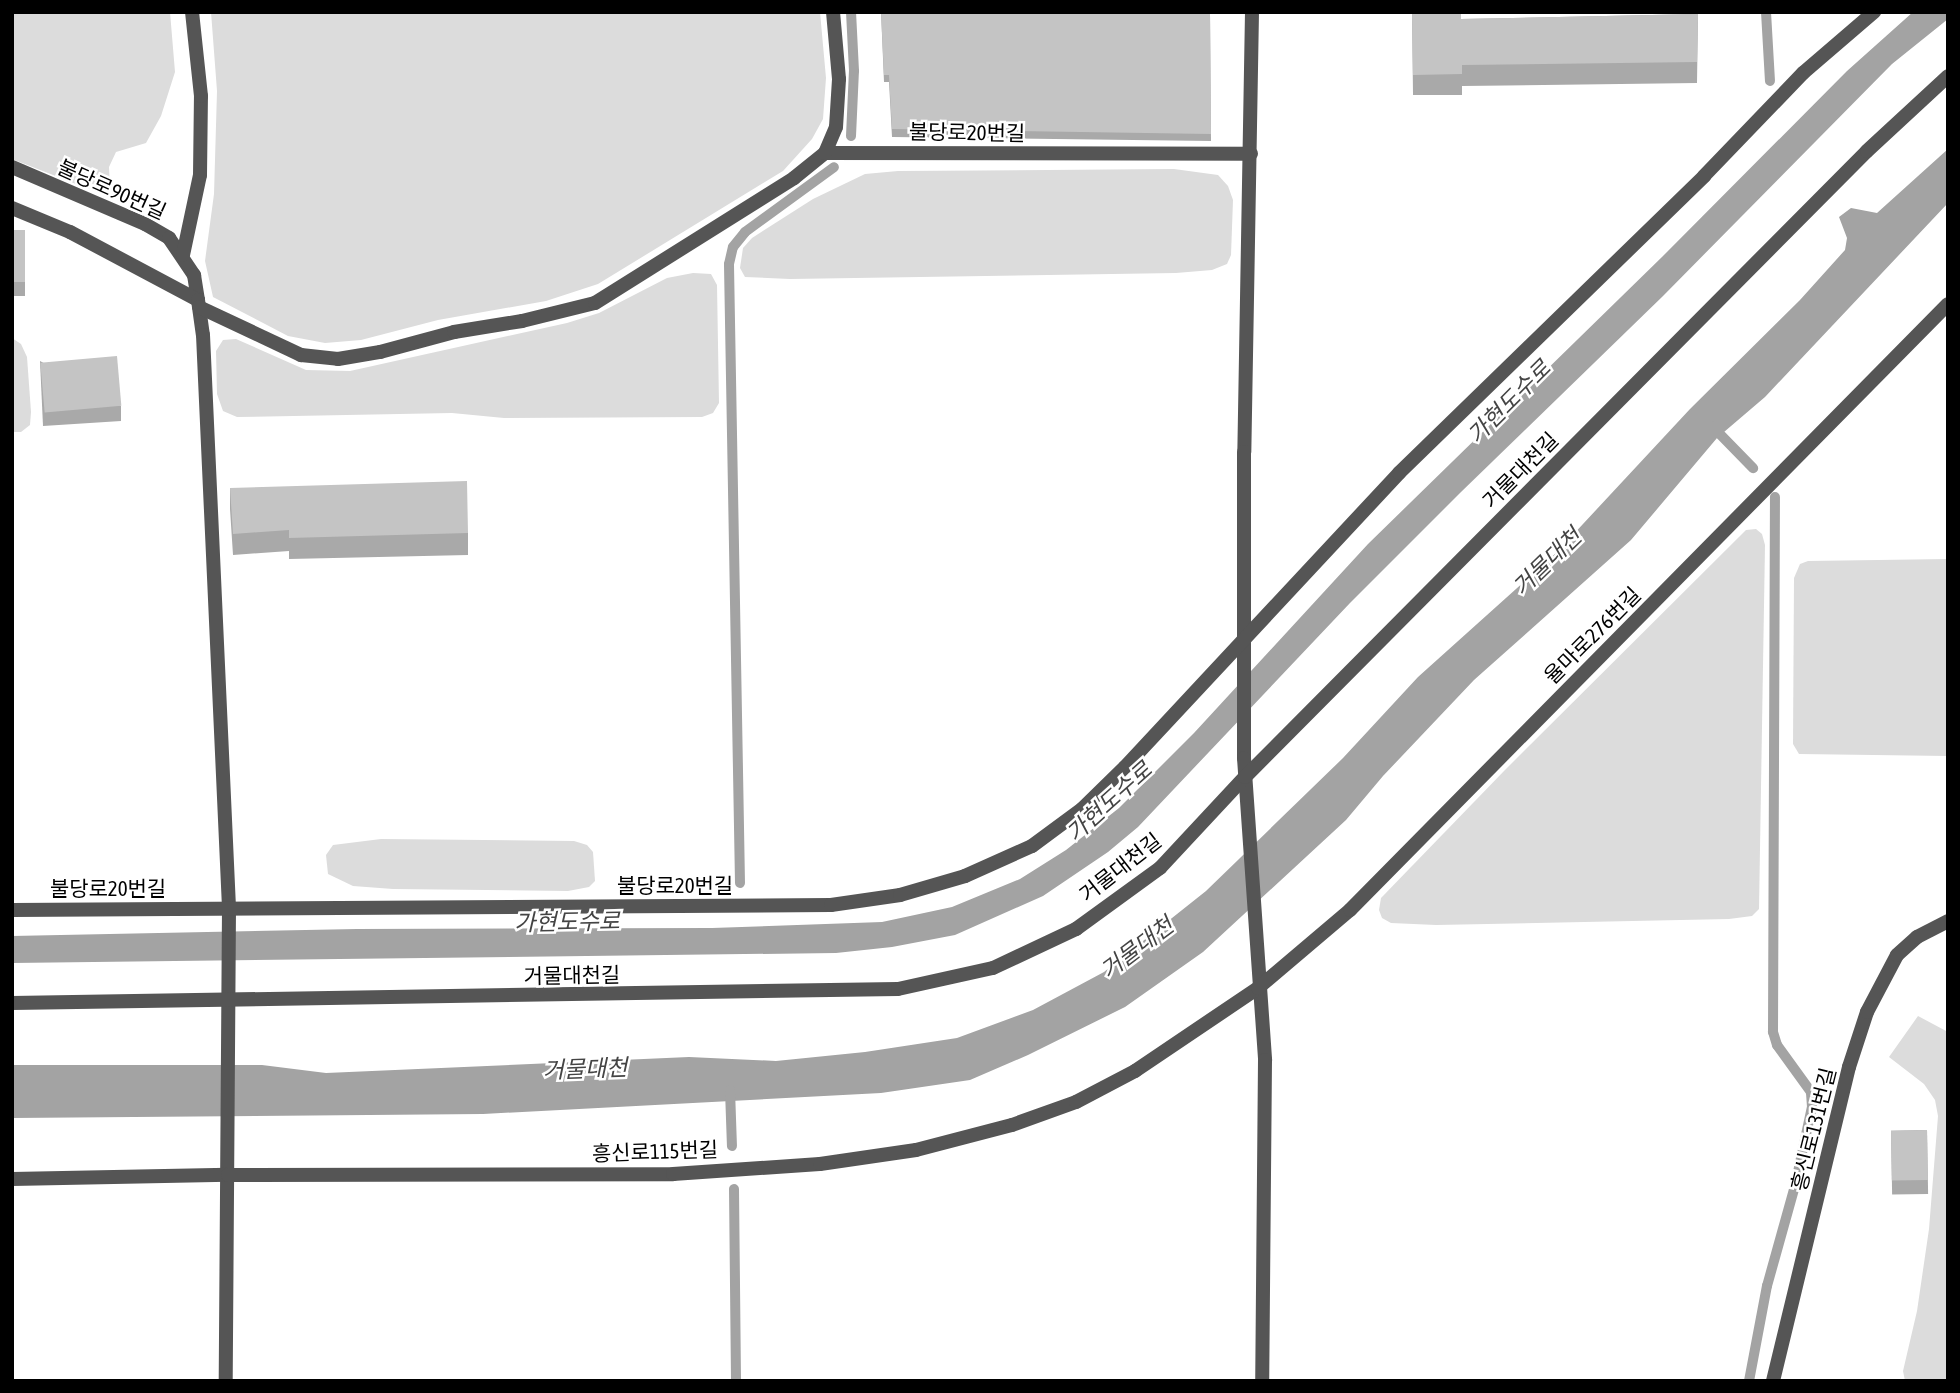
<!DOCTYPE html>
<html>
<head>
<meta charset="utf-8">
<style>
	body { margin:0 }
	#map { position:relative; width:1960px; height:1393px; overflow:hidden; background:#fff; font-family:"Asap Condensed","Noto Sans KR",sans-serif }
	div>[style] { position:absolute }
	.green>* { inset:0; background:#dcdcdc }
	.water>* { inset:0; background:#a3a3a3 }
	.stream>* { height:10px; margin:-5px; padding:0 5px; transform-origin:5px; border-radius:5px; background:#a3a3a3 }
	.lane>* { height:14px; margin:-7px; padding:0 7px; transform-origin:7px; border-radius:7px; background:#555 }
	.street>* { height:14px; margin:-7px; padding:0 7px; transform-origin:7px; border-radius:7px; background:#555 }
	.wall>* { inset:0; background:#a9a9a9; transform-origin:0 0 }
	.building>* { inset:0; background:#c4c4c4; transform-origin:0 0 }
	span { translate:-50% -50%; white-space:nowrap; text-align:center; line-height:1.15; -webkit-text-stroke:5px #fff; paint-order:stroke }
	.street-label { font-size:21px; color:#000 }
	.water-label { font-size:23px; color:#444; font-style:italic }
	.frame { position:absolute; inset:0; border:14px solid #000; pointer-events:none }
</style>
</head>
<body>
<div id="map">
	<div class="green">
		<i style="clip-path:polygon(12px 12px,170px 12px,175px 72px,161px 116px,146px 143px,116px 152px,109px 167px,110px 188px,94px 191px,12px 159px)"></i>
		<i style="clip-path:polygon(211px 12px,820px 12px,826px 78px,823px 119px,812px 139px,783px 171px,598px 284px,546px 301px,438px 320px,361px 340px,325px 343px,288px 336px,213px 297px,205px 261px,214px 194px,217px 91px)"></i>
		<i style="clip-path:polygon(1174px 169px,1218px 175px,1228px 186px,1233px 200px,1231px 255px,1227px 264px,1212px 270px,1176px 273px,790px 279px,745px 277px,740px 268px,743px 248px,752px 238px,813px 199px,865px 174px,898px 171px)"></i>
		<i style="clip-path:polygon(693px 273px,711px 274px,717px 285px,719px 403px,713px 413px,702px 417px,504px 418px,452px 413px,237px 417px,223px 411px,217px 394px,216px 351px,223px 340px,236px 339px,306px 370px,350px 371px,567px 323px,599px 313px,667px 278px)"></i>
		<i style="clip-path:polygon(12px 338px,21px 344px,27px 357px,31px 412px,30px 425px,21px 432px,12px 432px)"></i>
		<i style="clip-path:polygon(1756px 529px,1762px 534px,1765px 545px,1759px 909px,1752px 916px,1729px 919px,1436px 925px,1391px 923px,1382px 918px,1379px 910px,1381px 898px,1504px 771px,1746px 530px)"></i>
		<i style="clip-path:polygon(1948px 559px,1948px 756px,1799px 754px,1793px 744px,1794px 578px,1800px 564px,1808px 561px)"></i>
		<i style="clip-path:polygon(381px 839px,574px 841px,587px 845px,593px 852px,595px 881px,589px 887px,568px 891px,393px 889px,353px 886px,328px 874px,326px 855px,333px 845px)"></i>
		<i style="clip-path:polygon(1918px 1016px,1948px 1032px,1948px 1381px,1905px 1381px,1903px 1371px,1917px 1311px,1929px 1229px,1938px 1116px,1935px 1100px,1924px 1084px,1889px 1057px)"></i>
	</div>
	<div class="water">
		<i style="clip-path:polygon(1913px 12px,1948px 12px,1948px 19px,1892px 64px,1663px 296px,1460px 493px,1350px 603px,1138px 827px,1108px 852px,1043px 896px,955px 935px,892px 947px,836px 953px,12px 963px,12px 936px,357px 929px,712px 928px,882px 922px,952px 907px,1020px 879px,1066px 850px,1119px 808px,1194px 733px,1368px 544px,1663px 256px,1847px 71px)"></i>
		<i style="clip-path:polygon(1948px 149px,1948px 203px,1765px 397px,1717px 438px,1631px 540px,1474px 680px,1383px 776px,1346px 820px,1203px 952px,1125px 1007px,1028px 1055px,970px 1080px,881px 1093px,483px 1114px,12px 1118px,12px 1065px,262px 1065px,326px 1073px,689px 1057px,776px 1061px,865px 1052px,957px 1038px,1033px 1010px,1104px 972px,1206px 891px,1343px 758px,1418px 677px,1556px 553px,1690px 409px,1800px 300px,1845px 250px,1847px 238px,1839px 217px,1851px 208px,1877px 213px)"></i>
	</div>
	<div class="stream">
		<i style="left:1766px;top:12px;width:69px;rotate:86.7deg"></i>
		<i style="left:851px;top:136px;width:65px;rotate:-87.4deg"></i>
		<i style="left:854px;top:71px;width:59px;rotate:-92.9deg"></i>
		<i style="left:1712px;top:426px;width:59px;rotate:45.7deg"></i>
		<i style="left:740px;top:883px;width:619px;rotate:-91.02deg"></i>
		<i style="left:729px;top:264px;width:17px;rotate:-77deg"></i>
		<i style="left:733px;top:247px;width:19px;rotate:-51deg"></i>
		<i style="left:745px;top:232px;width:110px;rotate:-36.1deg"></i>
		<i style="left:730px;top:1090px;width:56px;rotate:88deg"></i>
		<i style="left:734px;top:1189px;width:192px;rotate:89.4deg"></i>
		<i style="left:1749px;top:1381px;width:97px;rotate:-79.3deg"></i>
		<i style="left:1767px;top:1286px;width:104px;rotate:-74.4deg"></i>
		<i style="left:1795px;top:1186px;width:81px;rotate:-77.9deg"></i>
		<i style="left:1812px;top:1107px;width:15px;rotate:-94deg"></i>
		<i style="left:1811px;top:1092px;width:58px;rotate:-125.9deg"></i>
		<i style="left:1777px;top:1045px;width:14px;rotate:-107deg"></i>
		<i style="left:1773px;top:1032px;width:535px;rotate:-89.79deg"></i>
	</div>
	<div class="lane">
		<i style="left:1252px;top:12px;width:440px;rotate:91deg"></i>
		<i style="left:1244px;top:452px;width:306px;rotate:90deg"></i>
		<i style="left:1244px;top:758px;width:303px;rotate:86deg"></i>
		<i style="left:1265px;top:1060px;width:321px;rotate:90.5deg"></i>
		<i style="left:825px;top:153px;width:426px;rotate:0.1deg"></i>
		<i style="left:12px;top:167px;width:145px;rotate:23.2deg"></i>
		<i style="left:145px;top:224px;width:28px;rotate:30deg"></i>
		<i style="left:169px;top:238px;width:45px;rotate:56deg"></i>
		<i style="left:194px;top:275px;width:25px;rotate:81deg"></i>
		<i style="left:12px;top:208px;width:63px;rotate:22.5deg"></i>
		<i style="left:70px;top:232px;width:145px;rotate:28deg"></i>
		<i style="left:198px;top:300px;width:35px;rotate:82deg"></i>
		<i style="left:203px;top:335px;width:574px;rotate:87.4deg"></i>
		<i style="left:229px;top:908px;width:473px;rotate:90.4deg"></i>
		<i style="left:183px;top:255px;width:82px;rotate:-78deg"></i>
		<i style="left:200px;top:175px;width:79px;rotate:-89.3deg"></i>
		<i style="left:201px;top:96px;width:84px;rotate:-96.1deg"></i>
		<i style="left:199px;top:307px;width:113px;rotate:25.2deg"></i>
		<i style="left:301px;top:355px;width:37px;rotate:6deg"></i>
		<i style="left:338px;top:359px;width:43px;rotate:-9.5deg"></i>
		<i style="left:380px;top:352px;width:77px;rotate:-15.1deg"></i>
		<i style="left:454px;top:332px;width:69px;rotate:-9.2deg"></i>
		<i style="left:522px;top:321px;width:75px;rotate:-13.9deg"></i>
		<i style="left:595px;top:303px;width:235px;rotate:-32.1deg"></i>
		<i style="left:794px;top:178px;width:40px;rotate:-39deg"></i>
		<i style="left:825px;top:153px;width:28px;rotate:-67deg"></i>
		<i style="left:836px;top:127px;width:48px;rotate:-86.4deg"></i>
		<i style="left:839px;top:79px;width:67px;rotate:-95.1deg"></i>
		<i style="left:12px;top:910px;width:819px;rotate:-0.35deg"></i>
		<i style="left:831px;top:905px;width:70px;rotate:-8.2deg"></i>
		<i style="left:900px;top:895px;width:68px;rotate:-16.3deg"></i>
		<i style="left:965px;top:876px;width:73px;rotate:-24.1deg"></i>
		<i style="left:1032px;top:846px;width:62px;rotate:-36.5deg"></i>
		<i style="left:1082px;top:809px;width:60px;rotate:-44.3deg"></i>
		<i style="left:1125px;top:767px;width:402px;rotate:-47deg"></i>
		<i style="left:1399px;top:473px;width:426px;rotate:-44.2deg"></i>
		<i style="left:1704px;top:176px;width:143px;rotate:-46.1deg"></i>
		<i style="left:1803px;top:73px;width:94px;rotate:-40.7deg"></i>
		<i style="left:12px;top:1179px;width:216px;rotate:-1.1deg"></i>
		<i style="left:228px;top:1175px;width:445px;rotate:-0.1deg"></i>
		<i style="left:673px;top:1174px;width:147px;rotate:-3.9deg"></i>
		<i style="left:820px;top:1164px;width:97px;rotate:-8.3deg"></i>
		<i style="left:916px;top:1150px;width:99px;rotate:-14.6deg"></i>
		<i style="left:1012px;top:1125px;width:68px;rotate:-19.8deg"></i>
		<i style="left:1076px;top:1102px;width:67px;rotate:-27.7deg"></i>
		<i style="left:1135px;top:1071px;width:148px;rotate:-34deg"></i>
		<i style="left:1258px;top:988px;width:121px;rotate:-40.3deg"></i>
		<i style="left:1350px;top:910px;width:851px;rotate:-45.38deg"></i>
		<i style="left:1773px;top:1381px;width:323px;rotate:-76.4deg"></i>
		<i style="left:1849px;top:1067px;width:58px;rotate:-71.9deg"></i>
		<i style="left:1867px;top:1012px;width:64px;rotate:-62.2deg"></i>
		<i style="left:1897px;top:955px;width:27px;rotate:-42deg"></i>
		<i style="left:1917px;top:937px;width:35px;rotate:-27deg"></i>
	</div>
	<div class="street">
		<i style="left:12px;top:1003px;width:886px;rotate:-0.91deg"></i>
		<i style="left:898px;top:989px;width:97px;rotate:-12.5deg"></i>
		<i style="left:993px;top:968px;width:92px;rotate:-25.2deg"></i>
		<i style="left:1076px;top:929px;width:104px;rotate:-36deg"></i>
		<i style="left:1160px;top:868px;width:125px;rotate:-47deg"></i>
		<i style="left:1245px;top:777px;width:882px;rotate:-45.18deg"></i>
		<i style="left:1867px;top:151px;width:110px;rotate:-42.8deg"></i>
	</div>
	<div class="wall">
		<i style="clip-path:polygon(881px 12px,1210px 12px,1211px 141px,892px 137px,889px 82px,884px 82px)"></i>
		<i style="clip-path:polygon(1412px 12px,1461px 19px,1698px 14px,1697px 83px,1462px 86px,1462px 95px,1413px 95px)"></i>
		<i style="left:12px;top:230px;width:13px;height:66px"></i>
		<i style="clip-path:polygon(40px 361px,121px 406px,121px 421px,43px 426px)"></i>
		<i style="clip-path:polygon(230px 488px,468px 533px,468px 555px,289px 559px,289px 551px,233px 555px,230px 509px)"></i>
		<i style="left:1927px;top:1130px;width:64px;height:36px;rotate:89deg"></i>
	</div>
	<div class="building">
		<i style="clip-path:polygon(881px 12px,1210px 12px,1211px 134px,892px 129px,889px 75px,884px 75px)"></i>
		<i style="clip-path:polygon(1412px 12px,1461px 12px,1461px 19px,1698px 14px,1697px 62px,1462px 65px,1462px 74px,1413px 75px)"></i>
		<i style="left:12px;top:230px;width:13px;height:52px"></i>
		<i style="left:117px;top:356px;width:50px;height:77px;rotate:85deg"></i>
		<i style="clip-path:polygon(467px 481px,468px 533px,289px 538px,289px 530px,233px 534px,230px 488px)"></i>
		<i style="left:1927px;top:1130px;width:50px;height:36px;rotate:89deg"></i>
	</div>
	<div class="street-label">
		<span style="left:967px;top:132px;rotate:1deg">불당로20번길</span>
		<span style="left:112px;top:189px;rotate:24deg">불당로90번길</span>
		<span style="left:1520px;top:470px;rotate:-45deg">거물대천길</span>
		<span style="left:1592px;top:635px;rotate:-45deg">율마로276번길</span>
		<span style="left:1120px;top:867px;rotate:-38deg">거물대천길</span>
		<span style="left:675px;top:885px">불당로20번길</span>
		<span style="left:108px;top:888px">불당로20번길</span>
		<span style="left:572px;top:975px;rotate:-1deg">거물대천길</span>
		<span style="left:1813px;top:1129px;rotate:-76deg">흥신로131번길</span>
		<span style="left:655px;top:1151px;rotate:-2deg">흥신로115번길</span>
	</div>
	<div class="water-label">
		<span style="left:1509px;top:402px;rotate:-45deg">가현도수로</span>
		<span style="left:1547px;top:562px;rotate:-44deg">거물대천</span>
		<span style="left:1109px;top:802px;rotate:-42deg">가현도수로</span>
		<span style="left:567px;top:922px;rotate:-1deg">가현도수로</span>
		<span style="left:1137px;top:948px;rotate:-37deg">거물대천</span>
		<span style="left:585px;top:1069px;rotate:-2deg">거물대천</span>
	</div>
	<div class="frame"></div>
</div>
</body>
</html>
